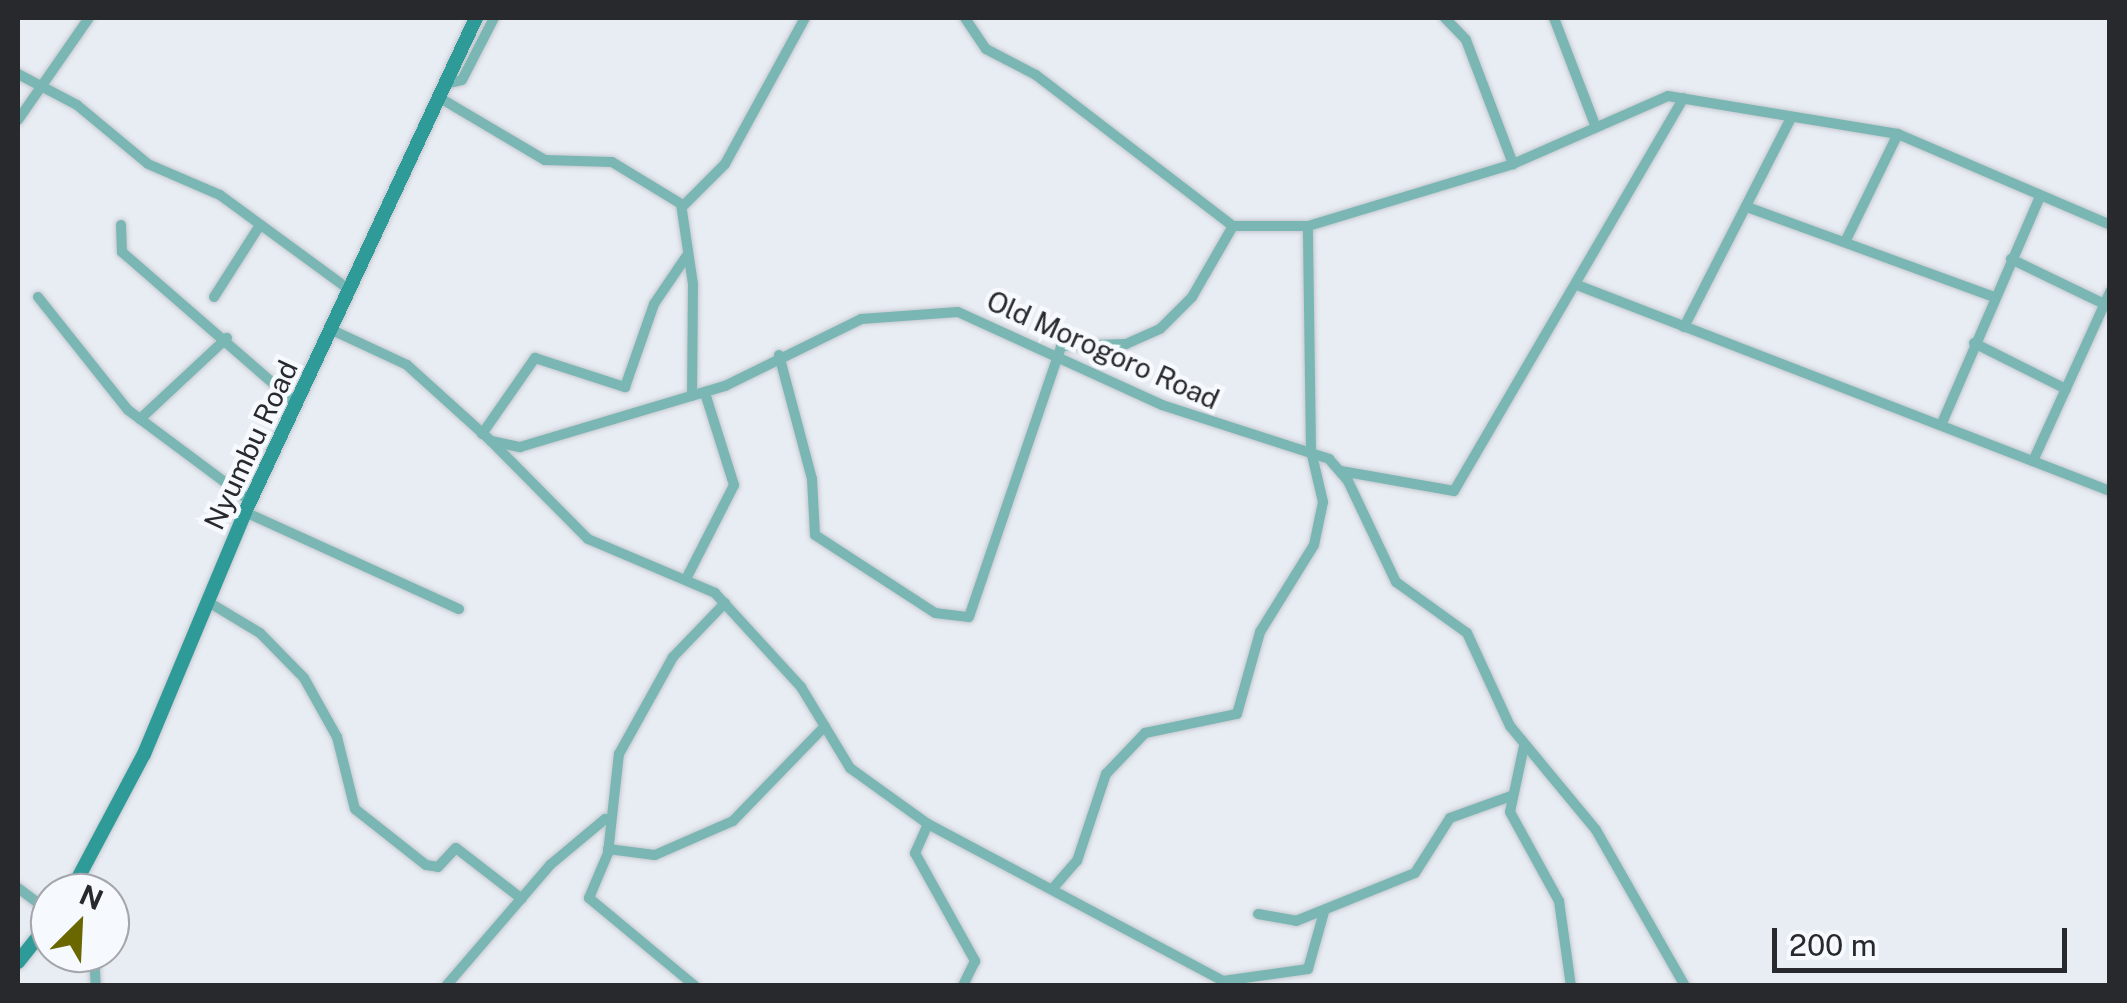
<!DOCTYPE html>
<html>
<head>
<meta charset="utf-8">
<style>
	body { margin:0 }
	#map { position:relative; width:2127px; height:1003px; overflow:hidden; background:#e8ecf3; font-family:"Public Sans",sans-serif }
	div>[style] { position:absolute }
	.roads { filter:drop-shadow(0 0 2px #c5c9cf) drop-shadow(0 0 2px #c5c9cf) }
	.street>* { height:10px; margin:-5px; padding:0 5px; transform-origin:5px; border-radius:5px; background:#7ab7b4 }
	.secondary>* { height:14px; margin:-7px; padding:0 7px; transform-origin:7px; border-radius:7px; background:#2f9b99 }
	span { translate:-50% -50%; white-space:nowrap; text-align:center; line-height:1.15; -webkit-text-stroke:9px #f6faff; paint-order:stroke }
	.street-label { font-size:28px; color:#28292c }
	.frame { position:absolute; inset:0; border:20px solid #28292c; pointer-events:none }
	.north { position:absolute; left:30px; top:873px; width:100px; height:100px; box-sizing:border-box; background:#f6faff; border:2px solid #a4a6ab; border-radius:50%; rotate:24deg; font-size:28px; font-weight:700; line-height:40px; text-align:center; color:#28292c }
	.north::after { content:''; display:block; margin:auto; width:35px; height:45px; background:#6b6700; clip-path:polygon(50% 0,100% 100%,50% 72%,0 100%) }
	.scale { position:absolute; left:1772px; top:928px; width:295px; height:45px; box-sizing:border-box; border:5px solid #28292c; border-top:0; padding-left:12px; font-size:30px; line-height:35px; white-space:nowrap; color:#28292c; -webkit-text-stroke:8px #f6faff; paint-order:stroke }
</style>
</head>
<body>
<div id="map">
	<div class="roads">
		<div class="street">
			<i style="left:965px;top:18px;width:37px;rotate:56deg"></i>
			<i style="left:986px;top:49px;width:56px;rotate:27.5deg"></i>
			<i style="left:1036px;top:75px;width:248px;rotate:37.5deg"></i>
			<i style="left:1445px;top:18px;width:30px;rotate:46deg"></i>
			<i style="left:1466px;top:40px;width:133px;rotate:69.2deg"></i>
			<i style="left:1554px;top:18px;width:111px;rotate:69deg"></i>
			<i style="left:18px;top:74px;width:67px;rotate:27.7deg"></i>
			<i style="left:77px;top:105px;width:92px;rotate:39.7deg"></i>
			<i style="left:148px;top:164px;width:78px;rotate:23.3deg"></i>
			<i style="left:220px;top:195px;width:162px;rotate:36.2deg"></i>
			<i style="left:445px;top:84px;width:17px;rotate:-13deg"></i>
			<i style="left:462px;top:80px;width:70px;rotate:-62.7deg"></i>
			<i style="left:440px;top:98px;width:122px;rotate:30.6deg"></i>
			<i style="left:545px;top:160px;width:67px;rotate:1.7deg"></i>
			<i style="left:612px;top:162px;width:81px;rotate:31.3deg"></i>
			<i style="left:681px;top:204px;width:81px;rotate:81.5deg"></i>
			<i style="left:693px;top:284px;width:112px;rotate:90.5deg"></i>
			<i style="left:18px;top:120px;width:124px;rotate:-55.2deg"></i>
			<i style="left:682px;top:207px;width:61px;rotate:-45deg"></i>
			<i style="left:725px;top:164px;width:166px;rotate:-61.3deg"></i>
			<i style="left:1747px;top:207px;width:263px;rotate:20deg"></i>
			<i style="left:121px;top:225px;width:27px;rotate:88deg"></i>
			<i style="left:122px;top:252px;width:230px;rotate:41deg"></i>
			<i style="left:1846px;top:240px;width:118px;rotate:-63.9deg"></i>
			<i style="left:2011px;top:259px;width:103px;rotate:25.8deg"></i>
			<i style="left:1577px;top:285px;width:571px;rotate:21.13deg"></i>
			<i style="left:38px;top:297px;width:144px;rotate:51.5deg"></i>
			<i style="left:128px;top:410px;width:152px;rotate:36.7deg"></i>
			<i style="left:214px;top:297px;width:85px;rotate:-57.4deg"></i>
			<i style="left:1684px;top:327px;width:235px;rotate:-62.9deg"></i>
			<i style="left:332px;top:330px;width:83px;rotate:25deg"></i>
			<i style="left:407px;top:365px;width:113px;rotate:42.1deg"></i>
			<i style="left:491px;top:441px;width:30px;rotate:12deg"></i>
			<i style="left:520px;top:447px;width:214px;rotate:-16.6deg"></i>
			<i style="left:725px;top:386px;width:152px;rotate:-26.2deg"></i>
			<i style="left:861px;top:319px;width:97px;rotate:-4.1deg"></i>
			<i style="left:958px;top:312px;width:224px;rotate:24.5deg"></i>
			<i style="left:1162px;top:405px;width:176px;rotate:17.9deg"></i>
			<i style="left:1329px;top:459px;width:29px;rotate:49deg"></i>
			<i style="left:1348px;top:481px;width:112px;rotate:64.6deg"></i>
			<i style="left:1396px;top:582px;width:87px;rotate:35.7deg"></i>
			<i style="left:1467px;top:633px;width:102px;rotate:65.2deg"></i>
			<i style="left:1510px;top:726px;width:135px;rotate:50.4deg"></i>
			<i style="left:1596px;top:830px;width:180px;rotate:60.3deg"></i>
			<i style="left:1974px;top:343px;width:103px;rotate:26.6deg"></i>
			<i style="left:779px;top:355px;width:128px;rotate:75.1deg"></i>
			<i style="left:812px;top:479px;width:56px;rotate:86.9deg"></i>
			<i style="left:815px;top:535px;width:143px;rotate:33deg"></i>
			<i style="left:935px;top:613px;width:34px;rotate:7deg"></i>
			<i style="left:969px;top:617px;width:286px;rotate:-71.2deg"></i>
			<i style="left:1061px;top:346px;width:65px;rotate:-1.8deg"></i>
			<i style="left:1126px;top:344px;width:37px;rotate:-24deg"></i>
			<i style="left:1160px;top:329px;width:45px;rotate:-45deg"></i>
			<i style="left:1192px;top:297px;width:82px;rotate:-60deg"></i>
			<i style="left:1233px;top:226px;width:75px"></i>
			<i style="left:1308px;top:226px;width:214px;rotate:-16.8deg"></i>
			<i style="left:1513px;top:164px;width:169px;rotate:-23.7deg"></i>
			<i style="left:1668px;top:96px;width:233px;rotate:9.4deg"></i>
			<i style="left:1898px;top:134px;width:231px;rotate:23.2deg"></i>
			<i style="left:140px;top:419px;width:119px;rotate:-43deg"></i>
			<i style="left:1942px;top:423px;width:246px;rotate:-66.6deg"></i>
			<i style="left:482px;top:434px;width:93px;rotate:-55.1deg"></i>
			<i style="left:535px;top:358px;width:95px;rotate:17.9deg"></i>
			<i style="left:625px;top:387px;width:88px;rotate:-70.7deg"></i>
			<i style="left:654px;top:304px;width:57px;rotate:-55.8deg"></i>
			<i style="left:492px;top:442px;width:136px;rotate:45.3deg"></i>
			<i style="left:588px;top:539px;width:138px;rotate:23deg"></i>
			<i style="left:715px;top:593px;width:127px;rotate:47.5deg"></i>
			<i style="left:801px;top:687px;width:95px;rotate:58.8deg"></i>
			<i style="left:850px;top:768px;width:96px;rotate:35.7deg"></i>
			<i style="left:928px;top:824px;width:334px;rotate:28deg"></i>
			<i style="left:1223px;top:981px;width:86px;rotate:-8deg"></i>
			<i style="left:1308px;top:969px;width:59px;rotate:-74.3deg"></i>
			<i style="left:2033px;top:461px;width:186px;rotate:-65.5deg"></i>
			<i style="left:1341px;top:471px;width:115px;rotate:10deg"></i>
			<i style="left:1454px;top:491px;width:455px;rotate:-59.7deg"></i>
			<i style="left:245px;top:512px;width:235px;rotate:24.4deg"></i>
			<i style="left:687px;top:577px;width:103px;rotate:-62.9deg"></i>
			<i style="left:734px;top:485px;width:96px;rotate:-107.5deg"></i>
			<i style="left:210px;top:603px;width:58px;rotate:31deg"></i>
			<i style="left:260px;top:633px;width:63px;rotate:45.6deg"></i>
			<i style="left:304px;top:678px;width:68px;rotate:60.8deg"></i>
			<i style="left:337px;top:737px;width:74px;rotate:76deg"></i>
			<i style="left:355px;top:809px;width:90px;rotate:38.3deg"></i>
			<i style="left:426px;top:865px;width:12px;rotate:9deg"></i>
			<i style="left:438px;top:867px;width:26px;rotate:-47deg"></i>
			<i style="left:456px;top:848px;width:83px;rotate:37.7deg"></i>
			<i style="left:1524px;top:746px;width:67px;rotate:102deg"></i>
			<i style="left:1510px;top:812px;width:102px;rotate:61.2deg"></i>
			<i style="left:1559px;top:901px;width:86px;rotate:82deg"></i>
			<i style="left:928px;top:824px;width:32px;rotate:114deg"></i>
			<i style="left:915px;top:853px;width:124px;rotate:60.9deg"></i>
			<i style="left:975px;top:961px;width:28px;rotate:116deg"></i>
			<i style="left:608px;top:849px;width:47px;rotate:7.3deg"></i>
			<i style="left:655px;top:855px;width:85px;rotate:-23.6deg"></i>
			<i style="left:733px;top:821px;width:132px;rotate:-45.9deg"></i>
			<i style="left:1054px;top:887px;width:35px;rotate:-49deg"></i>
			<i style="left:1077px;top:861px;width:92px;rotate:-71.6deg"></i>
			<i style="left:1106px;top:774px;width:57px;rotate:-46.4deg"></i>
			<i style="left:1145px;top:733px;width:94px;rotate:-11.7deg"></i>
			<i style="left:1237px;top:714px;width:85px;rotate:-74.3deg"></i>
			<i style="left:1260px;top:632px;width:102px;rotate:-58.2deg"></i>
			<i style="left:1314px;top:545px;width:44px;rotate:-78.2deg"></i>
			<i style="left:1323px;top:502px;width:52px;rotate:-103.2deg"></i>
			<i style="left:1311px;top:451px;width:225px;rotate:-90.8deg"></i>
			<i style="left:18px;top:888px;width:40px;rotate:37deg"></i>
			<i style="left:1258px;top:914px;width:39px;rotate:10deg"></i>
			<i style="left:1296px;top:921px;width:128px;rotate:-22deg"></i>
			<i style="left:1415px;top:873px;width:65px;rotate:-57.5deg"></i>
			<i style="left:1450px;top:818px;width:65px;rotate:-19.8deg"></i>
			<i style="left:94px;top:953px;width:33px;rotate:87deg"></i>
			<i style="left:446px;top:986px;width:160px;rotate:-49.3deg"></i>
			<i style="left:550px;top:865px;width:72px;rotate:-39.9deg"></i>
			<i style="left:695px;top:986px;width:138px;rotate:-140.3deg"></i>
			<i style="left:589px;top:898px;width:49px;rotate:-67.1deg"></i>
			<i style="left:608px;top:853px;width:100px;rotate:-83.7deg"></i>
			<i style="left:619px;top:754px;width:111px;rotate:-60.9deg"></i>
			<i style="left:673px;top:657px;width:75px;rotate:-46.1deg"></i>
		</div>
		<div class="secondary">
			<i style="left:70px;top:893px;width:157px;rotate:-62deg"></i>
			<i style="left:144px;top:754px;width:262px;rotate:-67.3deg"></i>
			<i style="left:245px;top:512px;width:545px;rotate:-64.94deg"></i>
			<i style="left:18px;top:962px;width:51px;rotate:-51.3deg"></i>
		</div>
	</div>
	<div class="street-label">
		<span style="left:1103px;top:350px;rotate:24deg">Old Morogoro Road</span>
		<span style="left:251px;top:445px;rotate:-65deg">Nyumbu Road</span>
	</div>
	<div class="frame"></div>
	<div class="north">N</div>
	<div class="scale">200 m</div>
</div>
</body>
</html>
